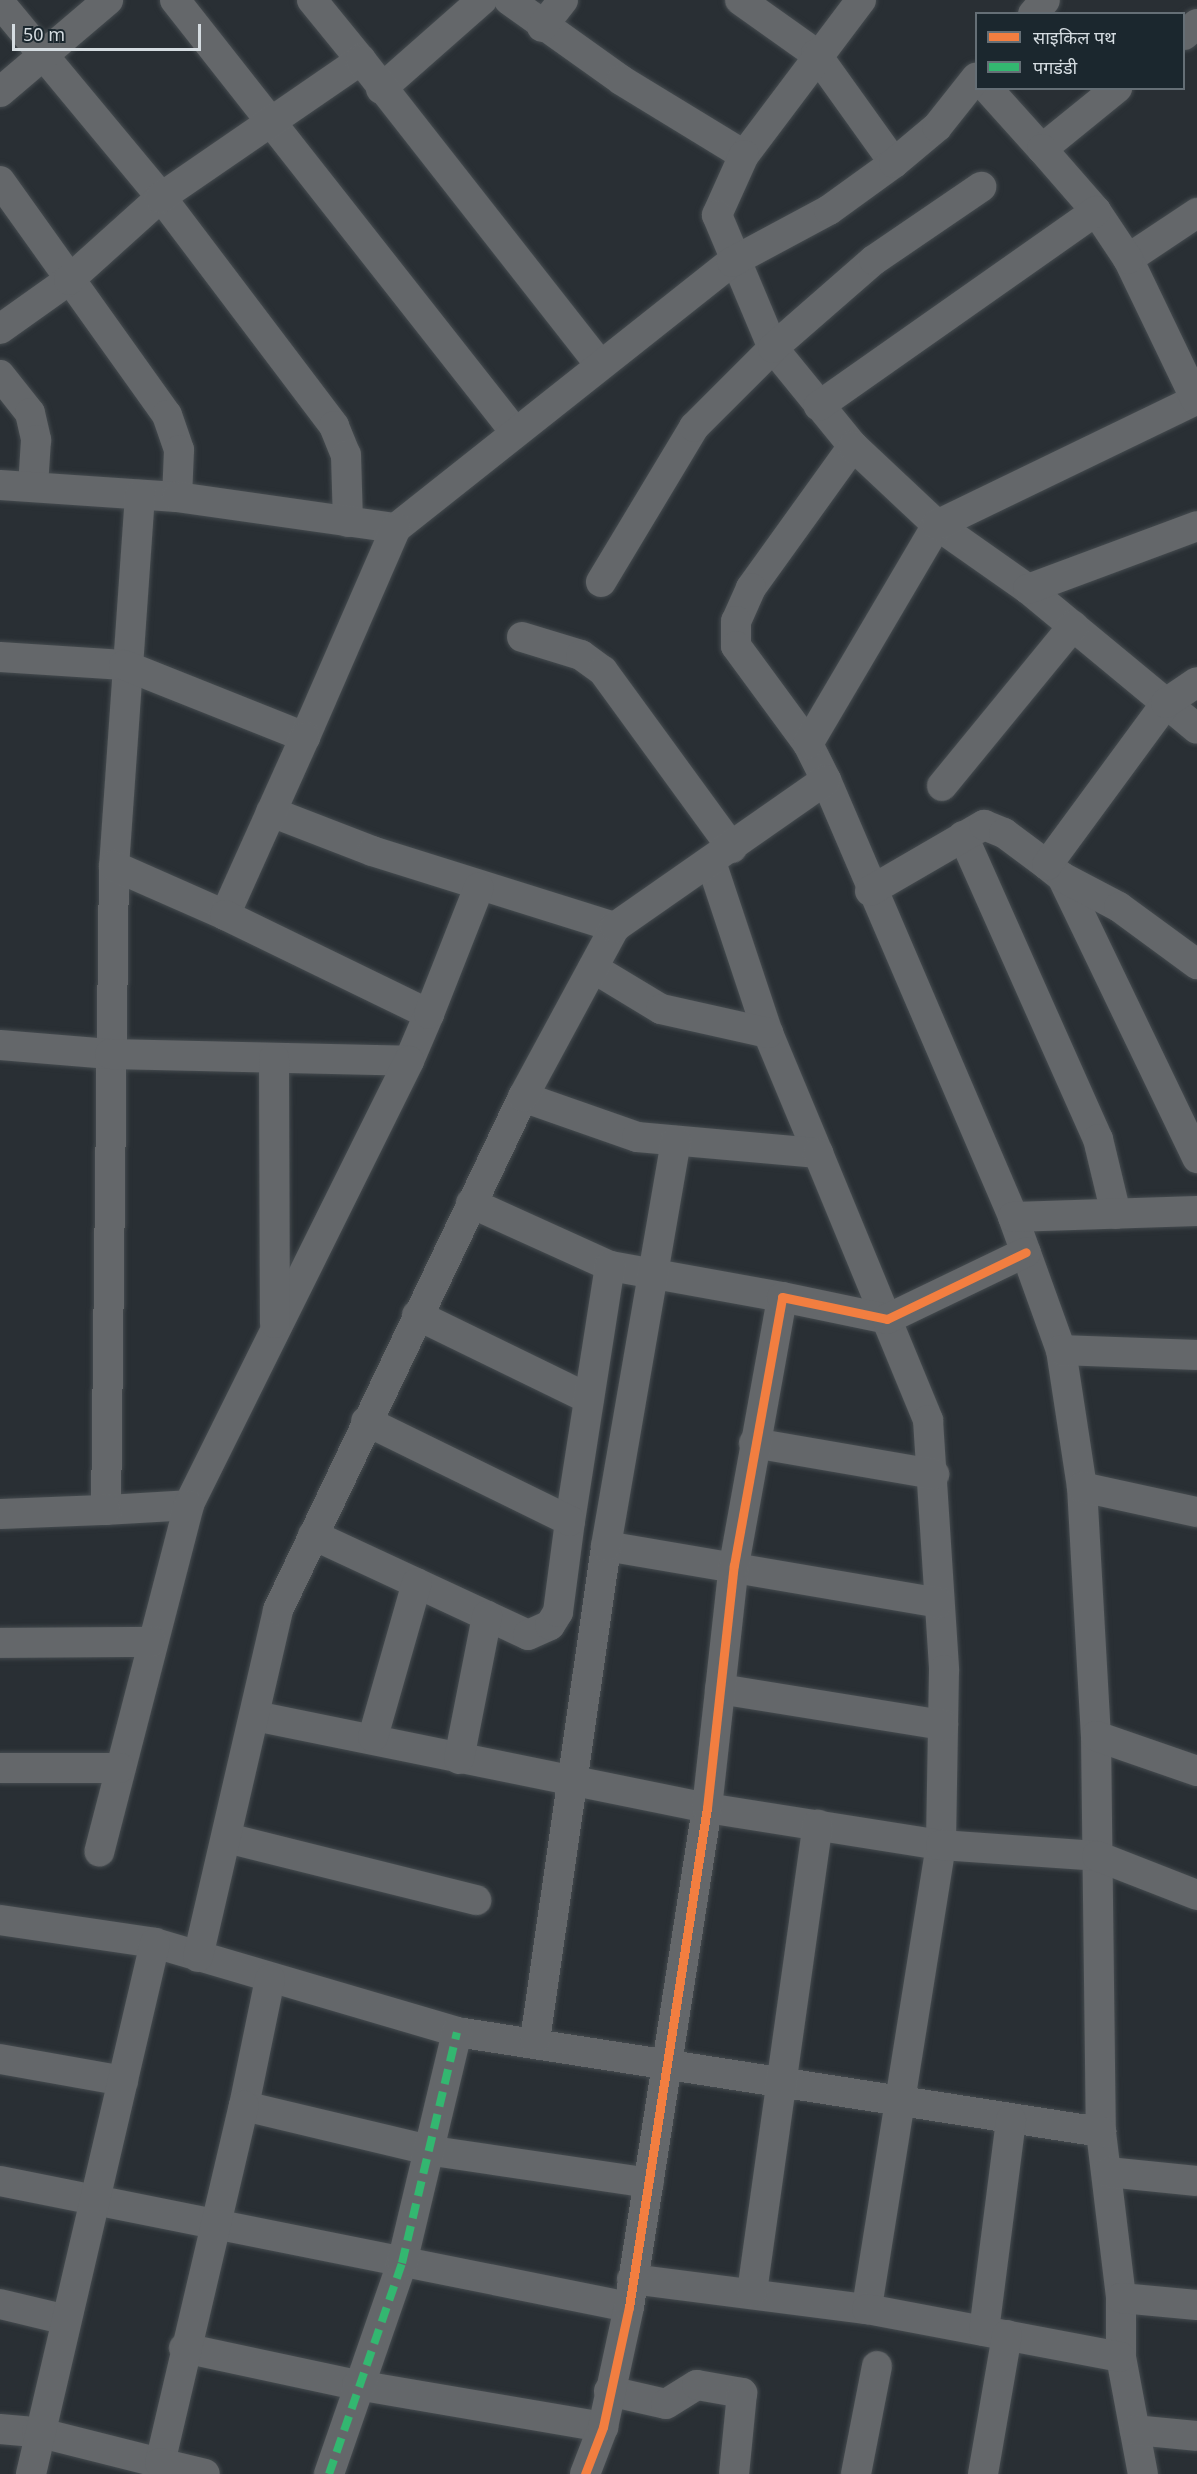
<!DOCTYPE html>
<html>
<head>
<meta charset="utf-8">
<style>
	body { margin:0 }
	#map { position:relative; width:1197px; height:2474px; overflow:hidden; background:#292f34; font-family:"Noto Sans","Noto Sans Devanagari",sans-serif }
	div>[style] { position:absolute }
	.roads { filter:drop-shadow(0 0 2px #454b4f) drop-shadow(0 0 2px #454b4f) }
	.street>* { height:30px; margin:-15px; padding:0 15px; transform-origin:15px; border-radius:15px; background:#64676a }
	.quiet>* { height:8px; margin-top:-4px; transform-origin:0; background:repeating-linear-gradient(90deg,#33b770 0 15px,transparent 0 23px) }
	.cycleway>* { height:9px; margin:-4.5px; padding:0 4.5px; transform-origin:4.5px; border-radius:4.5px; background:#f27e40 }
	span { translate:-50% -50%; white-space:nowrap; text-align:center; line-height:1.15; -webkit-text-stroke:4.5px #1b272e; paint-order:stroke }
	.legend { position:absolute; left:975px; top:12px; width:210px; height:78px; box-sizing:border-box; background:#1b272e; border:2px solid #656f76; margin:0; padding:8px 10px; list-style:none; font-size:18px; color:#d5dce1 }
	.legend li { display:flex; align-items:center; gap:12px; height:30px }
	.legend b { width:30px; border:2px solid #656f76 }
	.scale { position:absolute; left:12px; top:24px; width:189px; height:27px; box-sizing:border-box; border:3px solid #d5dce1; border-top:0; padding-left:8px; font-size:18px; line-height:21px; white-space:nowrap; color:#d5dce1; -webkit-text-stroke:4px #1b272e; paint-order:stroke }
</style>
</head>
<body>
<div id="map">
	<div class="roads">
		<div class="street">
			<i style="left:175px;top:0;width:550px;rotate:51.8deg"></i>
			<i style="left:312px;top:0;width:77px;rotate:50.8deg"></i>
			<i style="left:509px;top:0;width:138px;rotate:35.5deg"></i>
			<i style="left:621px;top:80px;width:144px;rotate:31.4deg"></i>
			<i style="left:740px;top:0;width:93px;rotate:35.4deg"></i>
			<i style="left:816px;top:54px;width:134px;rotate:54.4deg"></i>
			<i style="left:861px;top:0;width:194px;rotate:127deg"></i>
			<i style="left:744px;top:155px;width:66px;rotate:114.2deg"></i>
			<i style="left:717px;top:215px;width:144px;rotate:67.2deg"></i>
			<i style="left:773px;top:348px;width:127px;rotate:50.8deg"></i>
			<i style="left:853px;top:446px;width:175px;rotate:125.7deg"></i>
			<i style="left:751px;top:588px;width:36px;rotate:114deg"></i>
			<i style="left:736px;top:621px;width:25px;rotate:90deg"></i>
			<i style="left:736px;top:646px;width:122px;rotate:53.7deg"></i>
			<i style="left:808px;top:744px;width:40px;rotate:63.4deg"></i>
			<i style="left:826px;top:780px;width:475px;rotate:66.8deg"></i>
			<i style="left:1013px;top:1217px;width:141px;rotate:70.2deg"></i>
			<i style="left:1061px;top:1350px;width:139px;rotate:81.3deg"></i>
			<i style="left:1082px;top:1487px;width:249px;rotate:86.8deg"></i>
			<i style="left:1096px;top:1736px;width:396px;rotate:89.3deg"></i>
			<i style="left:1101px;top:2132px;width:167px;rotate:83.1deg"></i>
			<i style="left:1121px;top:2298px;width:59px;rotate:90deg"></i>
			<i style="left:1121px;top:2357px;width:119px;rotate:79.4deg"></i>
			<i style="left:0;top:3px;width:252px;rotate:50.3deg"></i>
			<i style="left:161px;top:197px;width:287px;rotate:52.9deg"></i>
			<i style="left:334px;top:426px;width:31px;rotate:68deg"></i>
			<i style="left:346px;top:455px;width:67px;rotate:88.3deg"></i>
			<i style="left:1033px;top:14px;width:18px;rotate:-49deg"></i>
			<i style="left:542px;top:27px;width:34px;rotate:-52deg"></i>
			<i style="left:1184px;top:35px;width:17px;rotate:-40deg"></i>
			<i style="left:987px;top:88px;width:82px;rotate:48deg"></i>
			<i style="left:1042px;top:149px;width:97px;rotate:-39.1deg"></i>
			<i style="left:381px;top:89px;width:135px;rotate:-41.4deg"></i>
			<i style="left:0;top:92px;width:142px;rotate:-40.4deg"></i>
			<i style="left:1042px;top:149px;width:82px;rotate:48.9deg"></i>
			<i style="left:0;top:181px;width:287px;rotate:54.5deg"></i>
			<i style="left:167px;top:415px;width:37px;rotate:71deg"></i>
			<i style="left:179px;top:450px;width:47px;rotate:92.4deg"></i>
			<i style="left:1128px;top:259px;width:83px;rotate:-33.7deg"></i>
			<i style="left:0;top:329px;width:85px;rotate:-35.4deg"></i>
			<i style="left:69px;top:280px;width:122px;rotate:-42deg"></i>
			<i style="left:160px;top:198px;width:244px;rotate:-34.5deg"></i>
			<i style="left:361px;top:60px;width:385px;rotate:51.9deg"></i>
			<i style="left:0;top:375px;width:48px;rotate:51.7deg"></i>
			<i style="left:30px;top:413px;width:28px;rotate:77deg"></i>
			<i style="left:36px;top:440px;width:47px;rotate:93.7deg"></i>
			<i style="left:853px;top:446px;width:115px;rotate:43.2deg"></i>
			<i style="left:937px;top:525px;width:111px;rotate:35.1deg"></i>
			<i style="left:1028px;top:589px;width:219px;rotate:39.6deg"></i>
			<i style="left:0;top:485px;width:177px;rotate:3.9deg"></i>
			<i style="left:177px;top:497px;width:221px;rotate:8.1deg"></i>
			<i style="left:396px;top:528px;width:429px;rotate:-38.4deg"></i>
			<i style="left:732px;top:262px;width:110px;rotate:-28.2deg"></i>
			<i style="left:829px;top:210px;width:80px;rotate:-35.9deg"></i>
			<i style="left:894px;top:163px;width:56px;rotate:-39.9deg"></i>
			<i style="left:937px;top:127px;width:63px;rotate:-51.5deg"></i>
			<i style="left:140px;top:495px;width:372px;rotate:94deg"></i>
			<i style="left:114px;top:866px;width:644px;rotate:90.71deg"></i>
			<i style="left:106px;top:1510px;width:83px;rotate:-3.4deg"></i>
			<i style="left:601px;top:582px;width:181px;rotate:-59deg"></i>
			<i style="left:694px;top:427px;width:112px;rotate:-45deg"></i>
			<i style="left:773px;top:348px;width:134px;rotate:-41.1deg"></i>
			<i style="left:874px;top:260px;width:130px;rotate:-34.3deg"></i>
			<i style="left:1028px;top:589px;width:180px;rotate:-20.4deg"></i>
			<i style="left:522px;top:637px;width:62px;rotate:17deg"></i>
			<i style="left:581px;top:655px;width:27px;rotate:36deg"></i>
			<i style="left:603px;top:671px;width:219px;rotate:53.9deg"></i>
			<i style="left:0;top:657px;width:124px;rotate:3.7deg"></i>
			<i style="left:124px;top:665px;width:195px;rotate:21.7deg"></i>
			<i style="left:305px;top:737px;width:228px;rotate:-66.5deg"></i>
			<i style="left:808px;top:744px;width:254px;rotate:-59.5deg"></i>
			<i style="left:937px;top:525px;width:288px;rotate:-25.8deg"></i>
			<i style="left:1196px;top:400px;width:157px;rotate:-115.7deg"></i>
			<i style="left:1128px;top:259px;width:58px;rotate:-123.7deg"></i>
			<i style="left:1096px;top:211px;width:339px;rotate:144.9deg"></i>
			<i style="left:942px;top:786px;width:207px;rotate:-50.7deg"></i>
			<i style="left:271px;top:812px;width:108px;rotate:21.1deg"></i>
			<i style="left:372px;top:851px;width:255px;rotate:17.4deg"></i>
			<i style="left:963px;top:836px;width:332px;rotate:66deg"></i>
			<i style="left:1098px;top:1139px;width:77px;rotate:76.5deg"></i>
			<i style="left:711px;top:862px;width:180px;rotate:71.6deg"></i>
			<i style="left:768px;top:1033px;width:130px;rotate:67.4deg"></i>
			<i style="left:1047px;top:865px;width:19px;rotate:39deg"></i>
			<i style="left:1062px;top:877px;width:312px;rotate:64.3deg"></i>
			<i style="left:114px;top:866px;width:121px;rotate:23.8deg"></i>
			<i style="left:225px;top:915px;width:195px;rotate:-65.8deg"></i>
			<i style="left:1062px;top:877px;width:64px;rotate:27.8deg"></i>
			<i style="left:1119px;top:907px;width:97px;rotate:36.2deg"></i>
			<i style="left:870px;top:891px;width:132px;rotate:-30.1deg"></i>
			<i style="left:984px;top:825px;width:22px;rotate:22deg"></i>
			<i style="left:1004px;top:833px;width:54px;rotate:36.7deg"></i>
			<i style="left:1047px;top:865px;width:201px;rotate:-53.7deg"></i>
			<i style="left:1166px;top:703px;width:37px;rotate:-34deg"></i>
			<i style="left:225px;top:915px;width:227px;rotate:25.9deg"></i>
			<i style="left:429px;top:1014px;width:51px;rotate:113.1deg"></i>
			<i style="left:593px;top:968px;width:79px;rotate:31.1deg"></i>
			<i style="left:661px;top:1009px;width:110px;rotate:12.6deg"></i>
			<i style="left:429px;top:1014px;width:136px;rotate:-68.5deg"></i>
			<i style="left:0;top:1045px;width:110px;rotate:4.7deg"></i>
			<i style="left:110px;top:1054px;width:299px;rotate:1.3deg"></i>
			<i style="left:409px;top:1061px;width:496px;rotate:116.4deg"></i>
			<i style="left:189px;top:1505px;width:358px;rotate:104.5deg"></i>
			<i style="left:274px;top:1058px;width:265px;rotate:89.8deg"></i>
			<i style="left:523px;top:1097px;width:121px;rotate:19.3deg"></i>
			<i style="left:637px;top:1137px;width:182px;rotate:5.1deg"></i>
			<i style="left:818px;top:1153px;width:289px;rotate:67.6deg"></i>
			<i style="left:928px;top:1420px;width:251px;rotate:86.3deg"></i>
			<i style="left:944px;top:1670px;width:175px;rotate:91deg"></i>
			<i style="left:941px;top:1845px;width:470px;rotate:99.1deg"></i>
			<i style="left:471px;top:1203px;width:153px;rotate:24.4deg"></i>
			<i style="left:610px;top:1266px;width:175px;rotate:10.2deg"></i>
			<i style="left:1013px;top:1217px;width:184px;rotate:-1.9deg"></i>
			<i style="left:417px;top:1315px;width:191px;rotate:26deg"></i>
			<i style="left:1061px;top:1350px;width:136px;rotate:2.1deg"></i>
			<i style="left:754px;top:1443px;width:183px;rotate:9.8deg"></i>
			<i style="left:1082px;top:1487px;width:118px;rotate:12.3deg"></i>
			<i style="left:0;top:1514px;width:106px;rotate:-2.2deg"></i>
			<i style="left:570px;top:1521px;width:258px;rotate:-81.1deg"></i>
			<i style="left:313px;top:1535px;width:237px;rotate:24.9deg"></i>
			<i style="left:528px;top:1635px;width:24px;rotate:-24deg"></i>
			<i style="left:550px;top:1625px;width:15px;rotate:-58deg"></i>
			<i style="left:558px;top:1612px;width:92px;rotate:-82.5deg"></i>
			<i style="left:570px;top:1521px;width:227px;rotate:-153.9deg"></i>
			<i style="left:606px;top:1546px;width:337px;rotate:9.7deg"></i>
			<i style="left:0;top:1643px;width:152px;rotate:-0.4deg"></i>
			<i style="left:720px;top:1689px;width:226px;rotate:9.2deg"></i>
			<i style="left:255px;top:1716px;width:461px;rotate:11.5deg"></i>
			<i style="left:707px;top:1808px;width:237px;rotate:9deg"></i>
			<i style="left:941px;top:1845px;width:156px;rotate:4deg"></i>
			<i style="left:1097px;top:1856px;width:107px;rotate:21.3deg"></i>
			<i style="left:1096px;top:1736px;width:107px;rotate:19.1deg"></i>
			<i style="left:373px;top:1737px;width:160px;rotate:-74.1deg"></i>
			<i style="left:459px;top:1759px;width:146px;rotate:-78.9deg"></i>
			<i style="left:0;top:1768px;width:120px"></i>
			<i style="left:227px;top:1838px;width:257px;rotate:14deg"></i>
			<i style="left:0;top:1920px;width:157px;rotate:8.4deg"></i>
			<i style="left:155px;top:1943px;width:315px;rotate:16.4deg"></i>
			<i style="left:457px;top:2032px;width:652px;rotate:8.83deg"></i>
			<i style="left:198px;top:1957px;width:356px;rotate:-77deg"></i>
			<i style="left:278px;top:1610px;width:569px;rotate:-64.47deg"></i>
			<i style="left:523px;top:1097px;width:193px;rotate:-61.6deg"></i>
			<i style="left:615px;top:927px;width:257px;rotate:-34.9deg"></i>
			<i style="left:270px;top:1979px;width:130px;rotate:101.6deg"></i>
			<i style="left:244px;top:2106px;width:194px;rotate:13.4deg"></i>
			<i style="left:433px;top:2151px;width:218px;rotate:8.4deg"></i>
			<i style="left:535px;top:2040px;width:499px;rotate:-81.8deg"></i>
			<i style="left:606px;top:1546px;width:411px;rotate:-80.2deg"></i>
			<i style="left:0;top:2059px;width:125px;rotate:10.1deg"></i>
			<i style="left:1108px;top:2172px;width:89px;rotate:5.8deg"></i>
			<i style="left:0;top:2181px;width:641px;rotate:11.33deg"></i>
			<i style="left:632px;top:2279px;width:237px;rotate:7.3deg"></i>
			<i style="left:867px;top:2309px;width:258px;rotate:10.7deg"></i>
			<i style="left:752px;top:2292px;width:472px;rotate:-82deg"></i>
			<i style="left:1121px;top:2298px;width:76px;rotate:5.3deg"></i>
			<i style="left:0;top:2304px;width:65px;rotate:13.4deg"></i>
			<i style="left:984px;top:2331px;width:213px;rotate:-82.7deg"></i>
			<i style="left:184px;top:2348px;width:177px;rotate:12.1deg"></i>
			<i style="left:357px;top:2385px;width:250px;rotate:9.7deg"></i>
			<i style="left:609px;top:2391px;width:58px;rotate:12.8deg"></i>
			<i style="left:666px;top:2404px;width:36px;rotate:-32deg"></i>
			<i style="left:697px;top:2385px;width:46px;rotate:10.1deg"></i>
			<i style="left:742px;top:2393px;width:81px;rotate:95.6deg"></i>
			<i style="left:0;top:2429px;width:37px;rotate:5deg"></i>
			<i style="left:37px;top:2432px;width:127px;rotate:14.1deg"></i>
			<i style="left:160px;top:2463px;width:367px;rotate:-76.8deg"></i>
			<i style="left:1135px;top:2430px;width:62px;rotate:5.5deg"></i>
			<i style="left:160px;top:2463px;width:46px;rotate:13.7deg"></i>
			<i style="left:31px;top:2474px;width:545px;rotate:-76.86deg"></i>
			<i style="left:329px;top:2474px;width:223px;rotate:-70.9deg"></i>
			<i style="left:402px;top:2263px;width:237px;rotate:-76.6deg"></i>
			<i style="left:585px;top:2474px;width:50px;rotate:-69deg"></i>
			<i style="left:603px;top:2427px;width:123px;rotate:-77.8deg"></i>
			<i style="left:629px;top:2307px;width:505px;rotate:-81.12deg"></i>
			<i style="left:707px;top:1808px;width:244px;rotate:-83.7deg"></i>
			<i style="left:734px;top:1565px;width:272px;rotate:-79.8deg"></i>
			<i style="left:782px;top:1297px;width:107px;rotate:11.8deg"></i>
			<i style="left:887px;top:1319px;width:154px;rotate:-25.7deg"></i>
			<i style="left:856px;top:2474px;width:110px;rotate:-79deg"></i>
			<i style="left:983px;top:2474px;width:141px;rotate:-80.2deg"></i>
		</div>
	</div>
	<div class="quiet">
		<i style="left:329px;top:2474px;width:223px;rotate:-70.9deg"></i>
		<i style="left:402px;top:2263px;width:237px;rotate:-76.6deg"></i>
	</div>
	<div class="cycleway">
		<i style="left:585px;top:2474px;width:50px;rotate:-69deg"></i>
		<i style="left:603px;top:2427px;width:123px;rotate:-77.8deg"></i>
		<i style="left:629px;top:2307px;width:505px;rotate:-81.12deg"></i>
		<i style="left:707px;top:1808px;width:244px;rotate:-83.7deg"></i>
		<i style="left:734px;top:1565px;width:272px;rotate:-79.8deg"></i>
		<i style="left:782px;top:1297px;width:107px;rotate:11.8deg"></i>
		<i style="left:887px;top:1319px;width:154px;rotate:-25.7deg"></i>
	</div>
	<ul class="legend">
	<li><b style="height:8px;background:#f27e40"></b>साइकिल पथ</li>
	<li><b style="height:8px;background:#33b770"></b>पगडंडी</li>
	</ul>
	<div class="scale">50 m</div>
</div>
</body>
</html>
